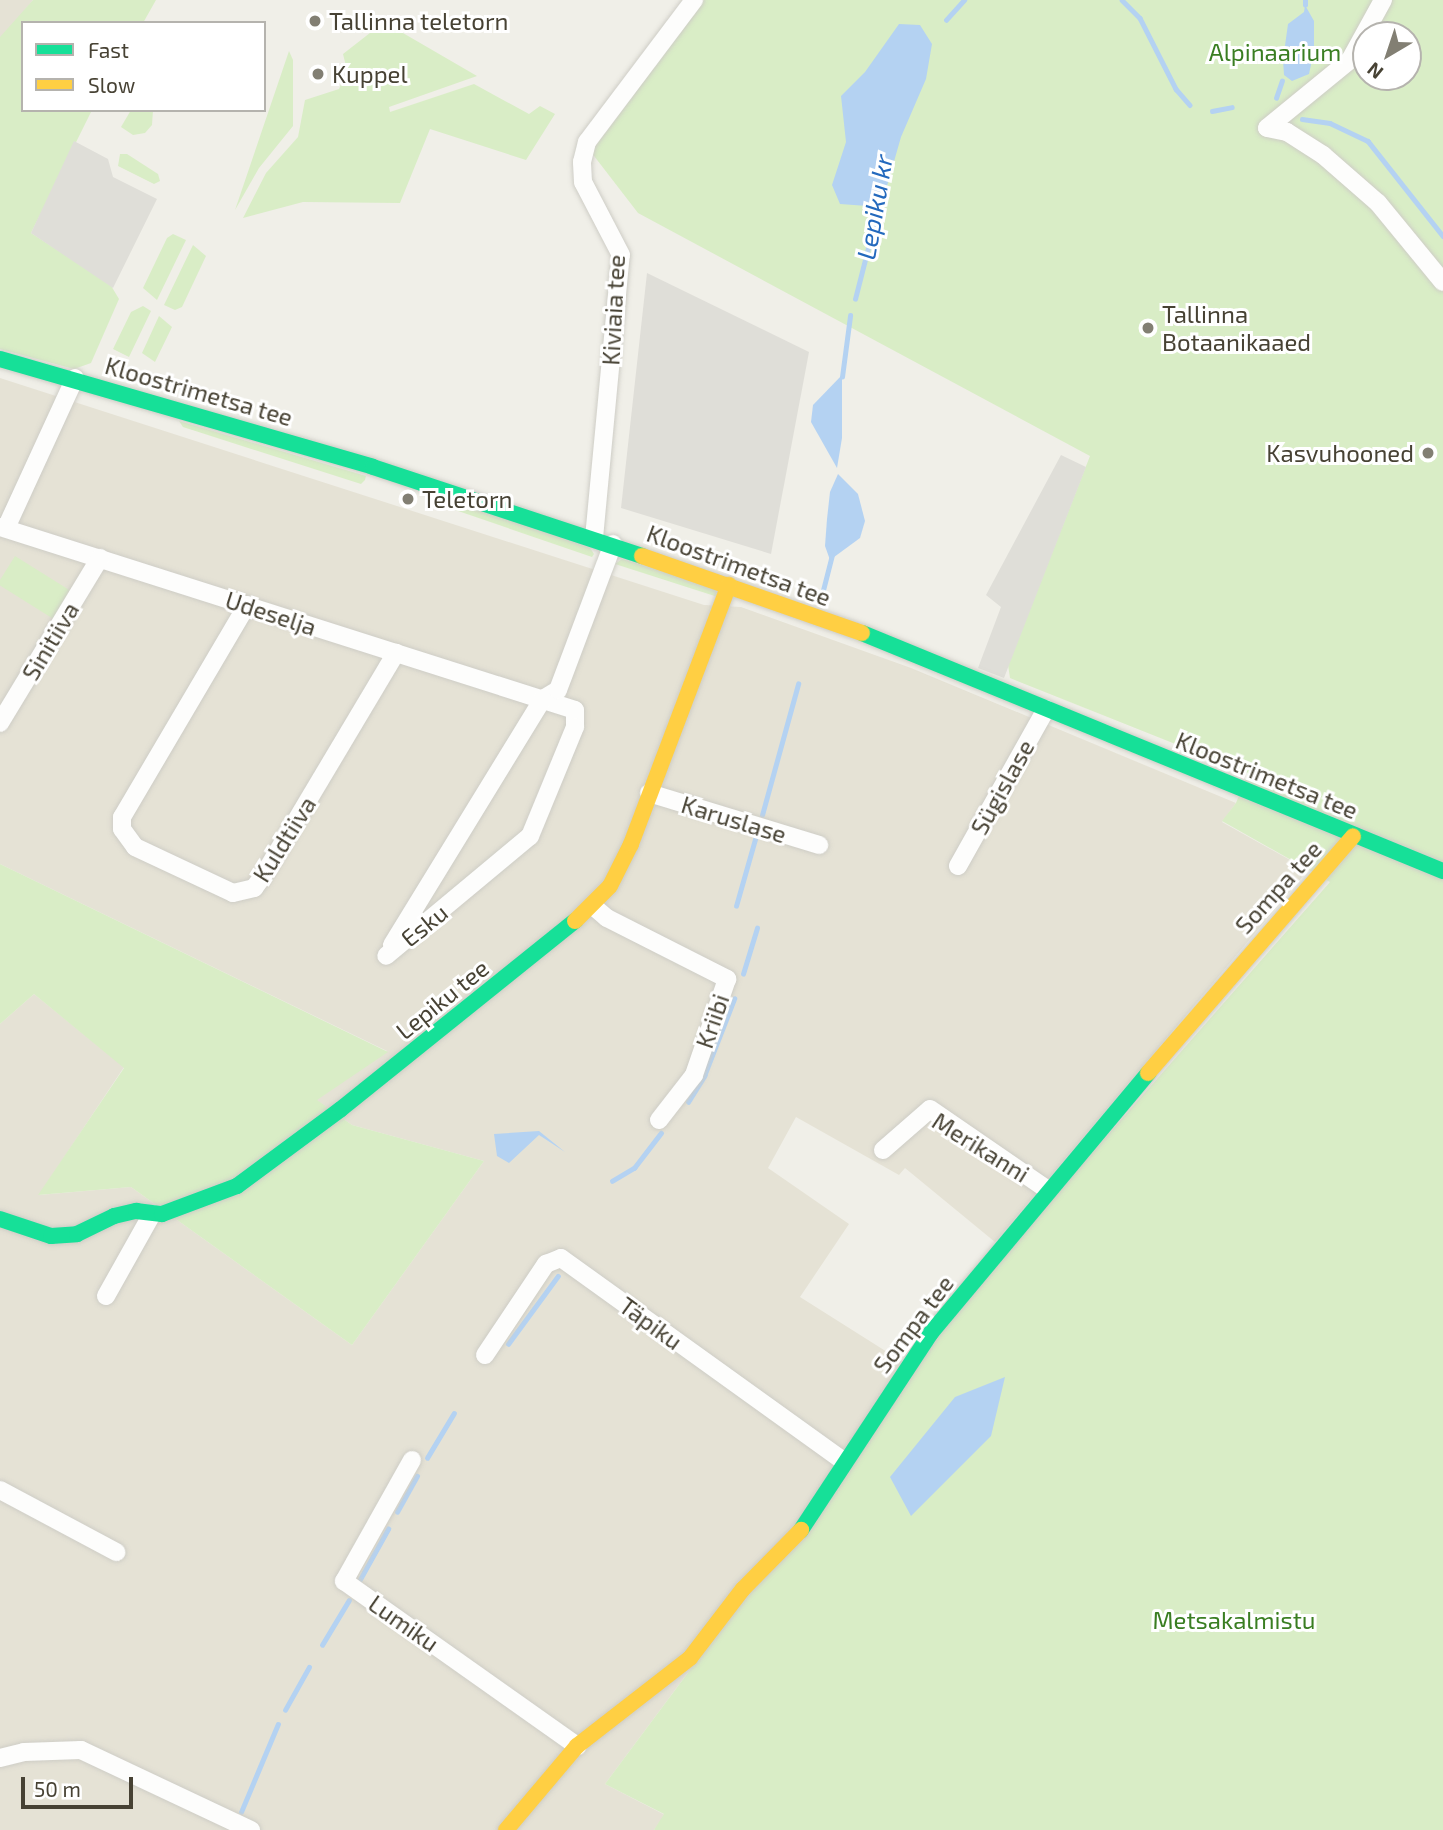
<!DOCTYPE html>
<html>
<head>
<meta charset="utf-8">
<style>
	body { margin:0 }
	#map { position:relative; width:1443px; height:1830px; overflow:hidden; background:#f0efe8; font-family:"Exo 2",sans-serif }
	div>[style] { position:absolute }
	.residential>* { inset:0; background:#e5e2d5 }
	.green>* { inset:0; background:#d9edc6; transform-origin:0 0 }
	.parking>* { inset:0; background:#dfded8 }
	.water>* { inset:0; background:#b4d2f2 }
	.stream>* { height:4.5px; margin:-2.25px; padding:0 2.25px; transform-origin:2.25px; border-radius:2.25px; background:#b4d2f2 }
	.roads { filter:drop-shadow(0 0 2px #cecdc6) drop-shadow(0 0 2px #cecdc6) }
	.street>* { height:18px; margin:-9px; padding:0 9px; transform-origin:9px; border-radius:9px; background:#fdfdfc }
	.fast>* { height:16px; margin:-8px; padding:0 8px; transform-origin:8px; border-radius:8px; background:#16e098 }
	.slow>* { height:16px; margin:-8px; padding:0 8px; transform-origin:8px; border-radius:8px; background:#ffcf43 }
	.dots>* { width:19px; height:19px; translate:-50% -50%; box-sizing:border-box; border:4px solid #fff; border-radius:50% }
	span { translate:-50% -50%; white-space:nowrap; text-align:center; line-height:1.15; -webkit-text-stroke:6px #fff; paint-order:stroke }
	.poi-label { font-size:24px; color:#474234 }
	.left { translate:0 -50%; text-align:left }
	.right { translate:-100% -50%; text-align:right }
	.park-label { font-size:24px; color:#3a7e22 }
	.street-label { font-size:24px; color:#474234 }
	.water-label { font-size:26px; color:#2369bd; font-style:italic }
	.legend { position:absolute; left:21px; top:21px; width:245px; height:91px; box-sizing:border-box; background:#fff; border:2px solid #b5b3ae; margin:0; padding:9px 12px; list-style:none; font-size:21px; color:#474234 }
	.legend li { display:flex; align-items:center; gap:14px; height:35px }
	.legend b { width:35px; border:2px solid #b5b3ae }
	.north { position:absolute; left:1352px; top:21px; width:70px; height:70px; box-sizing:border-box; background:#fff; border:2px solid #b5b3ae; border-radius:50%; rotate:219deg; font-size:19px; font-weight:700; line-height:28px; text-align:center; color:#474234 }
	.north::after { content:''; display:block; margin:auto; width:24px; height:32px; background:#827f73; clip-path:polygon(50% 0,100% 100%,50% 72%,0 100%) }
	.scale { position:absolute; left:21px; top:1777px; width:112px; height:32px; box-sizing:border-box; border:4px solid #474234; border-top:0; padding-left:9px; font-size:21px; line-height:24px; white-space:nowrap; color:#474234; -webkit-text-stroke:5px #fff; paint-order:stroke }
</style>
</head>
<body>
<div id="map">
	<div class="residential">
		<i style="clip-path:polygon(0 0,33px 0,3px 37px,0 37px)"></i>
		<i style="clip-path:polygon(0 378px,704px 605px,741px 607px,911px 668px,1236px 803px,1222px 822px,1308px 870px,995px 1242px,905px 1168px,899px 1175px,796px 1117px,768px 1168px,849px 1224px,800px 1297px,914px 1369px,605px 1784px,665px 1815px,654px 1830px,0 1830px,0 1024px,34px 994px,124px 1067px,39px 1195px,131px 1187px,352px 1345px,484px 1161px,352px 1125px,316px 1100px,387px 1051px,0 864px)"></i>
	</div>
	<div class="green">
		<i style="clip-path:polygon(33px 0,156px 0,143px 23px,23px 23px,23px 110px,92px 110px,31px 233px,110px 284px,119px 299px,91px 363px,74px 369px,0 349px,0 37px)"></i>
		<i style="clip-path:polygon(evenodd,704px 0,1443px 0,1443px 1830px,654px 1830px,664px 1814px,605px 1784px,983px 1277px,1330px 882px,1222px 821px,1236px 803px,1248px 773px,1010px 678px,1008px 665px,1090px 456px,638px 213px,591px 152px,704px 0,1366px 35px,1408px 35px,1408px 77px,1366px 77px,1366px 35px)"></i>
		<i style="clip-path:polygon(384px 22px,477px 76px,389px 107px,390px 112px,474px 84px,529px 114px,540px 106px,555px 114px,526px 160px,430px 129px,400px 203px,303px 202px,243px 218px,266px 173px,298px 137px,305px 100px,339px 89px,347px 70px,343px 54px)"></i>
		<i style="clip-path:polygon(289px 51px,293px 60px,293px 126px,259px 168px,235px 210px)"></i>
		<i style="clip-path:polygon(131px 110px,153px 110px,152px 125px,145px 133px,133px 135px,121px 127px)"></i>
		<i style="clip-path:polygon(120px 154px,127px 154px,158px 174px,160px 181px,154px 184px,118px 166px)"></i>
		<i style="clip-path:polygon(173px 234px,186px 240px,157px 300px,143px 288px,167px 238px)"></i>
		<i style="clip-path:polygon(193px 245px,206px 256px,182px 307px,175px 310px,164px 305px)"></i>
		<i style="clip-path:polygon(143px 306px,151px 311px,129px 357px,113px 349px,131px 312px)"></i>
		<i style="clip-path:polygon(159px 316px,172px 327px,155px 362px,142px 353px)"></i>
		<i style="clip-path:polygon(179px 421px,366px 476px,365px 480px,361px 484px,183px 427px)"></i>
		<i style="clip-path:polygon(429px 501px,484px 510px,590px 548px,594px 554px,592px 557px)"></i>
		<i style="left:15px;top:556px;width:66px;height:33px;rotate:32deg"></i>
		<i style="clip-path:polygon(622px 559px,713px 587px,721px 598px,615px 564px)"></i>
		<i style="clip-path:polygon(0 864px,388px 1052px,317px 1100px,352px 1125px,484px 1161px,352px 1345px,131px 1187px,38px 1195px,124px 1068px,34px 994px,0 1024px)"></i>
	</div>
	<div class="parking">
		<i style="clip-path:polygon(74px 141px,108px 159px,113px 177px,157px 199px,113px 288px,31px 233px)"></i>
		<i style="clip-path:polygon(647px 273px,809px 352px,771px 554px,621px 508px)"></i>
		<i style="clip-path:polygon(1061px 455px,1086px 467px,1004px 678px,978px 668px,1001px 607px,986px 595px)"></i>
	</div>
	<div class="water">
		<i style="clip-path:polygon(1305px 5px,1314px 21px,1314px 51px,1309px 74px,1292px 81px,1284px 75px,1283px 60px,1288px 24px,1304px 12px)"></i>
		<i style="clip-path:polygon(899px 24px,920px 25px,932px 44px,926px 79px,901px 137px,881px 207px,840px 204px,832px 185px,846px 142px,841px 96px,865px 72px)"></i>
		<i style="clip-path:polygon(842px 375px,842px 438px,837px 468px,811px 422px,813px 405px)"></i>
		<i style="clip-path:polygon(838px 474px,858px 494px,865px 521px,860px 538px,830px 560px,825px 546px,827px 519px,830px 492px)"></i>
		<i style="clip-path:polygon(539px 1131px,565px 1152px,539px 1135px,509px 1163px,497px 1156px,494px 1134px)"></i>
		<i style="clip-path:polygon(1005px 1377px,991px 1436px,911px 1516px,890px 1477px,955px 1397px)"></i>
	</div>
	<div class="stream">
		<i style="left:1122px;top:0;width:25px;rotate:45deg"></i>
		<i style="left:1140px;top:18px;width:80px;rotate:63.1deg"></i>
		<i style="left:1176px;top:89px;width:21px;rotate:49deg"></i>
		<i style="left:1305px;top:5px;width:5px;rotate:-90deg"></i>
		<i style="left:946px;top:20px;width:27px;rotate:-48deg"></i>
		<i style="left:1276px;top:98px;width:18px;rotate:-71deg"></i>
		<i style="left:1212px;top:111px;width:20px;rotate:-11deg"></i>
		<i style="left:1302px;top:119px;width:28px;rotate:8deg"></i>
		<i style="left:1330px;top:123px;width:42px;rotate:25.3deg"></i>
		<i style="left:1368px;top:141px;width:121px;rotate:51.7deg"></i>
		<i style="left:855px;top:299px;width:97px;rotate:-75.7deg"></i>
		<i style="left:842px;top:377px;width:62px;rotate:-82.5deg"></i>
		<i style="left:820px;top:602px;width:49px;rotate:-75.7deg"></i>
		<i style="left:762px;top:815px;width:136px;rotate:-74.6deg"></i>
		<i style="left:736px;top:906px;width:73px;rotate:-74.1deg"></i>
		<i style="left:743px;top:974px;width:48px;rotate:-73.1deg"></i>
		<i style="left:688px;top:1102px;width:31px;rotate:-58deg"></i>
		<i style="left:704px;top:1076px;width:83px;rotate:-68.7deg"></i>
		<i style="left:612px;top:1181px;width:26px;rotate:-31deg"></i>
		<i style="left:634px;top:1168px;width:44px;rotate:-52.4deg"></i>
		<i style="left:508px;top:1344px;width:84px;rotate:-53.7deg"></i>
		<i style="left:427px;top:1458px;width:52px;rotate:-59deg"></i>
		<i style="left:397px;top:1512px;width:41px;rotate:-60.9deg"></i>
		<i style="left:358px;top:1583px;width:62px;rotate:-60.9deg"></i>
		<i style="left:322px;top:1645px;width:52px;rotate:-59deg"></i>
		<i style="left:285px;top:1710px;width:49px;rotate:-60.8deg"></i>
		<i style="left:241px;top:1812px;width:95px;rotate:-67.2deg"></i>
	</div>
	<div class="roads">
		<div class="street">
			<i style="left:1383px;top:0;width:68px;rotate:118.8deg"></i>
			<i style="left:1350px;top:60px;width:107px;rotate:140.7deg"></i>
			<i style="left:1267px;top:128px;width:20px;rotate:11deg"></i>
			<i style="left:1287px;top:132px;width:43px;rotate:32.6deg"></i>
			<i style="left:1323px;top:155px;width:73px;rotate:41.1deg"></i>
			<i style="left:1378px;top:203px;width:102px;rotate:50.6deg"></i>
			<i style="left:0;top:527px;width:603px;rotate:17.65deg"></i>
			<i style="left:575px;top:710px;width:17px;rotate:90deg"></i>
			<i style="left:575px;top:727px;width:118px;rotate:112.4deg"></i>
			<i style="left:530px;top:836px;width:187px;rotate:140.2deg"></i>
			<i style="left:6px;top:528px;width:165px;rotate:-65.3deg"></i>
			<i style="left:594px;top:538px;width:284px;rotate:-84.6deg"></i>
			<i style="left:621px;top:255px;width:82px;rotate:-117.5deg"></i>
			<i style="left:583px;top:182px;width:20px;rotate:-93deg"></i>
			<i style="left:582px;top:162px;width:21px;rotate:-76deg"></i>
			<i style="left:587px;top:142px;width:178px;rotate:-53deg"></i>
			<i style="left:247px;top:605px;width:246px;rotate:120.5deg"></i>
			<i style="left:122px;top:817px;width:12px;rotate:90deg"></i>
			<i style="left:122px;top:829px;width:22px;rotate:54deg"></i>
			<i style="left:135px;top:847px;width:108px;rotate:25.1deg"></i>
			<i style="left:233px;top:893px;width:22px;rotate:-13deg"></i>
			<i style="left:254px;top:888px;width:15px;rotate:-53deg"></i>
			<i style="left:263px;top:876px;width:260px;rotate:-59.2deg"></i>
			<i style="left:0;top:723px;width:193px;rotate:-58.8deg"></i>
			<i style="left:649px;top:793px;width:178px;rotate:17deg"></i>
			<i style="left:958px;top:866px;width:180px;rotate:-60.7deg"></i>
			<i style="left:593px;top:906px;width:18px;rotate:41deg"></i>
			<i style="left:607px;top:918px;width:135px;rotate:26.9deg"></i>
			<i style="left:727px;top:979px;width:102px;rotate:109deg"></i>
			<i style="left:694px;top:1075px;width:57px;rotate:127.9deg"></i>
			<i style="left:392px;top:945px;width:289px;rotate:-58.5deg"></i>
			<i style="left:543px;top:699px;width:17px;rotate:-31deg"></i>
			<i style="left:558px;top:690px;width:156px;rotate:-69.4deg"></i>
			<i style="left:883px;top:1150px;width:62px;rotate:-41.1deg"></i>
			<i style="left:930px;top:1109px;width:143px;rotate:34.5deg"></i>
			<i style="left:106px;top:1296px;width:94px;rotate:-60.7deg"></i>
			<i style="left:485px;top:1355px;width:110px;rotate:-56.2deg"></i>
			<i style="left:546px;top:1264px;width:16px;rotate:-22deg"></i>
			<i style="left:561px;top:1258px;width:348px;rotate:35.7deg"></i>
			<i style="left:412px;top:1460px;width:139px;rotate:119.3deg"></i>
			<i style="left:344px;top:1581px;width:286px;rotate:35.3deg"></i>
			<i style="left:0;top:1490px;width:132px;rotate:28.1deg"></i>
			<i style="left:0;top:1758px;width:25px;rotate:-14deg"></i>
			<i style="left:24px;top:1752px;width:57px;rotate:-2deg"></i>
			<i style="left:81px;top:1750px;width:188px;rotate:25.2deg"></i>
		</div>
		<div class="fast">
			<i style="left:0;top:359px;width:388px;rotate:16.1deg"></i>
			<i style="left:373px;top:467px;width:283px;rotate:18.3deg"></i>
			<i style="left:862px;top:633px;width:628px;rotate:22.28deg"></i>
			<i style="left:0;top:1219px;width:54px;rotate:18.4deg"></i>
			<i style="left:51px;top:1236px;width:26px;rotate:-4deg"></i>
			<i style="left:77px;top:1234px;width:41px;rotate:-25.9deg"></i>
			<i style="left:114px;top:1216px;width:23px;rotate:-13deg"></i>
			<i style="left:136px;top:1211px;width:26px;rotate:7deg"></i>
			<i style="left:162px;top:1214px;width:80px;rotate:-20.5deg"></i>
			<i style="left:237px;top:1186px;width:129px;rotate:-36.5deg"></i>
			<i style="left:341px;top:1109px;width:300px;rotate:-38.8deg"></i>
			<i style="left:801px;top:1530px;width:235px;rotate:-56.6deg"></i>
			<i style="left:930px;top:1334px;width:340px;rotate:-50.1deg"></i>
		</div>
		<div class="slow">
			<i style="left:642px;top:556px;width:233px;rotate:19.3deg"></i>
			<i style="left:575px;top:921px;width:49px;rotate:-45deg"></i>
			<i style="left:610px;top:886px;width:47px;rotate:-63.4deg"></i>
			<i style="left:631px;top:844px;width:277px;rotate:-69.3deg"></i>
			<i style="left:1148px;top:1073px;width:313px;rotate:-49.1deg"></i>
			<i style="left:506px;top:1830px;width:110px;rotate:-49.8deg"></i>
			<i style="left:577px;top:1746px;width:143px;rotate:-37.9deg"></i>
			<i style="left:690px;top:1658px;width:87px;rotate:-52.5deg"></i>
			<i style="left:743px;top:1589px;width:83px;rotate:-45.5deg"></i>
		</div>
	</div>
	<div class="dots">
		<i style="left:315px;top:21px;background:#827f73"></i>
		<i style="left:318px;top:74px;background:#827f73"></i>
		<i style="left:1148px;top:328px;background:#827f73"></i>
		<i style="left:1428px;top:453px;background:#827f73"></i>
		<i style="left:408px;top:499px;background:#827f73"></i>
	</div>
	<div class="poi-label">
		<span class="left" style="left:329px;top:21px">Tallinna teletorn</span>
		<span class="left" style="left:332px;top:74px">Kuppel</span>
		<span class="left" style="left:1162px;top:328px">Tallinna<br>Botaanikaaed</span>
		<span class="right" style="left:1414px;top:453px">Kasvuhooned</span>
		<span class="left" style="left:422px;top:499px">Teletorn</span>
	</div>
	<div class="park-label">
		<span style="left:1275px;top:52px">Alpinaarium</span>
		<span style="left:1234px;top:1620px">Metsakalmistu</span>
	</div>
	<div class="street-label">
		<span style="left:613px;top:310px;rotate:-87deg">Kiviaia tee</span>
		<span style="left:199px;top:391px;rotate:16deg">Kloostrimetsa tee</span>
		<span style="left:739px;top:565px;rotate:20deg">Kloostrimetsa tee</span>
		<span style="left:271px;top:613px;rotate:18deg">Udeselja</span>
		<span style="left:50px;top:641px;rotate:-59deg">Sinitiiva</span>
		<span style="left:1267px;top:775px;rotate:22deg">Kloostrimetsa tee</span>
		<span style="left:1002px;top:787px;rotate:-61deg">Sügislase</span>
		<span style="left:734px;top:819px;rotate:17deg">Karuslase</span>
		<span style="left:284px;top:839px;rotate:-58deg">Kuldtiiva</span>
		<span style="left:1278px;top:887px;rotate:-48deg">Sompa tee</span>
		<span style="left:424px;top:925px;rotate:-39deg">Esku</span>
		<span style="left:442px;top:999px;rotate:-39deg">Lepiku tee</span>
		<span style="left:712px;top:1021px;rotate:-71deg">Kriibi</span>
		<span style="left:981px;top:1147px;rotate:32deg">Merikanni</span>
		<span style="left:651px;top:1323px;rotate:36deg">Täpiku</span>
		<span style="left:913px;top:1324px;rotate:-53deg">Sompa tee</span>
		<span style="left:404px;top:1623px;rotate:35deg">Lumiku</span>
	</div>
	<div class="water-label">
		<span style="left:874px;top:207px;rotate:-80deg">Lepiku kr</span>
	</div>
	<ul class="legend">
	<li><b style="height:9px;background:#16e098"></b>Fast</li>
	<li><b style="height:9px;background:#ffcf43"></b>Slow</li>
	</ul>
	<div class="north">N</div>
	<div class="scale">50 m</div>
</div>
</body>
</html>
